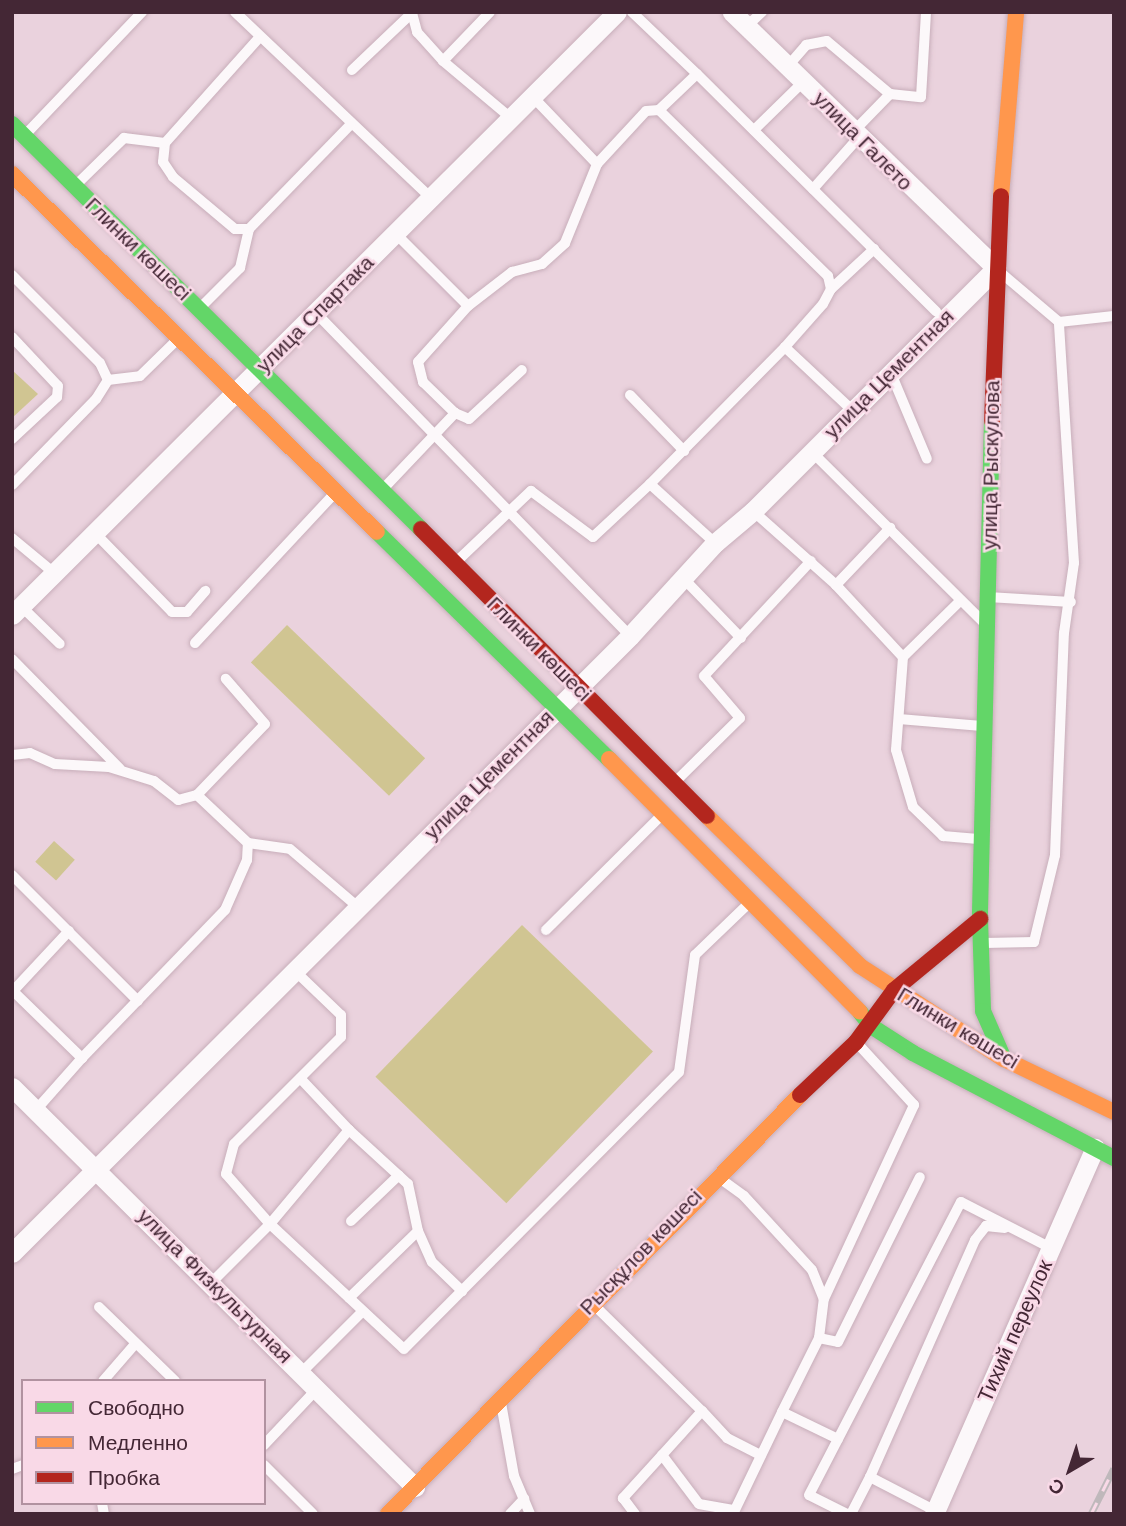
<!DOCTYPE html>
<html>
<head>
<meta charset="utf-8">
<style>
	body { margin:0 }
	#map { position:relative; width:1126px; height:1526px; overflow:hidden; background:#ead2dd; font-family:Arial,sans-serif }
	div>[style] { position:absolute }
	.green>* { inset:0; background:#d0c592; transform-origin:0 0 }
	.roads { filter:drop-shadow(0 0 2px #c8aeba) drop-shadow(0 0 2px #c8aeba) }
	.lane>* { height:10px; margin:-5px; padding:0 5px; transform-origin:5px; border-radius:5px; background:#fcf8fa }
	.street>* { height:19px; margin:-9.5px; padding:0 9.5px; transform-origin:9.5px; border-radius:9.5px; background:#fcf8fa }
	.fast>* { height:16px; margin:-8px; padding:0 8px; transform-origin:8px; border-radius:8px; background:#63d668 }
	.slow>* { height:16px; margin:-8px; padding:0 8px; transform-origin:8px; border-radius:8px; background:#ff974d }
	.jam>* { height:16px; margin:-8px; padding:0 8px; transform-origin:8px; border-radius:8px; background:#b3261e }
	.rail>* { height:7px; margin-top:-3.5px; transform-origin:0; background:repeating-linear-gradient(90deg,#f9d9e7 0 13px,#bfb8bb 0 26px); box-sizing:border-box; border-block:2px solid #bfb8bb }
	span { translate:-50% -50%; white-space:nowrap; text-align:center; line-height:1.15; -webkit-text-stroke:5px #f9d9e7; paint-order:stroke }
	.street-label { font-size:21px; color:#442735 }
	.frame { position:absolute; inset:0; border:14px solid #442735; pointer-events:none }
	.legend { position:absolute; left:21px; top:1379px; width:245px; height:126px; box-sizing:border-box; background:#f9d9e7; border:2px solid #b192a0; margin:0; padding:9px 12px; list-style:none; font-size:21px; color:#442735 }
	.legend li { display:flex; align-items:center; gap:14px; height:35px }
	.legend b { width:35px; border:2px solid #b192a0 }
	.north { position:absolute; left:1035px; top:1435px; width:70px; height:70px; -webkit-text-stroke:5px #f9d9e7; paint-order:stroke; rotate:219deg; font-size:19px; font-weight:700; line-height:28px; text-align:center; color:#442735 }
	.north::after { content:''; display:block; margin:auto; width:24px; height:32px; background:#442735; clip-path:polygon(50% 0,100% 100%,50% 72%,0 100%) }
</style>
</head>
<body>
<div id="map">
	<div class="green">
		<i style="clip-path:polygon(12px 370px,38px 394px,12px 418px)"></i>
		<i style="left:287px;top:625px;width:192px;height:52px;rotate:44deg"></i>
		<i style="left:54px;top:841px;width:28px;height:28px;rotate:42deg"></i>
		<i style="left:522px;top:925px;width:182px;height:211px;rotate:44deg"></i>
	</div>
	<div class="roads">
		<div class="lane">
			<i style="left:235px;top:12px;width:269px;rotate:43.5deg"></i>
			<i style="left:412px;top:13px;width:20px;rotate:75deg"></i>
			<i style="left:417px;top:32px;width:39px;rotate:48deg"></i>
			<i style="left:443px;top:61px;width:89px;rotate:40deg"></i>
			<i style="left:747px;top:26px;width:21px;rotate:-43deg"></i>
			<i style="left:443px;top:61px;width:68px;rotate:-46.2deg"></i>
			<i style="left:788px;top:66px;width:28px;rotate:-49deg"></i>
			<i style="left:806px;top:45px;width:21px;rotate:-11deg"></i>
			<i style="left:827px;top:41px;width:82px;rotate:40.1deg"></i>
			<i style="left:352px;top:70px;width:84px;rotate:-43.6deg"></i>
			<i style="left:697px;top:74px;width:337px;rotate:44.8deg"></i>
			<i style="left:659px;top:110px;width:237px;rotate:44.5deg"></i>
			<i style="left:828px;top:276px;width:13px;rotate:77deg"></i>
			<i style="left:754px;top:130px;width:69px;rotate:-44.4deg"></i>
			<i style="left:854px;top:131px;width:52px;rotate:-45.8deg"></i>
			<i style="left:890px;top:94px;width:31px;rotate:6deg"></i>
			<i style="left:921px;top:97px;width:85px;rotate:-86.6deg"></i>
			<i style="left:25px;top:135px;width:170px;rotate:-46.4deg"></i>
			<i style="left:165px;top:143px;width:19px;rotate:96deg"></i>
			<i style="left:163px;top:162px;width:18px;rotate:56deg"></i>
			<i style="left:173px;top:177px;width:81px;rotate:40deg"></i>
			<i style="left:235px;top:229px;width:14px"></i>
			<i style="left:597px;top:164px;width:72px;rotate:-47.2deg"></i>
			<i style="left:646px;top:111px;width:13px;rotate:-4deg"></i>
			<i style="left:659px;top:110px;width:52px;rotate:-43.5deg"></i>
			<i style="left:697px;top:74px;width:90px;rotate:-136.4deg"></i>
			<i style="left:77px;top:184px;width:66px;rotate:-44.4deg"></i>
			<i style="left:124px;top:138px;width:41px;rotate:7deg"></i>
			<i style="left:165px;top:143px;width:141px;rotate:-48.2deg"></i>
			<i style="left:813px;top:189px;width:69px;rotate:-48.5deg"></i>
			<i style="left:395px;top:233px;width:103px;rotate:45deg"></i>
			<i style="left:468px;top:306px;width:75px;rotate:131.8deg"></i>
			<i style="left:418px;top:362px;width:21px;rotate:76deg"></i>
			<i style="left:423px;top:382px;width:45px;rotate:44.1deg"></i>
			<i style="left:1000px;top:272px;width:77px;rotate:40.3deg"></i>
			<i style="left:1059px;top:322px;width:55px;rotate:-6.2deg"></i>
			<i style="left:12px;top:275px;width:124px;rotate:45deg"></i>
			<i style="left:100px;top:363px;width:19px;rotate:65deg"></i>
			<i style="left:108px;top:380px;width:22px;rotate:122deg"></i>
			<i style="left:96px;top:399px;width:120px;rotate:134.3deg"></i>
			<i style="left:202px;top:306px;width:54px;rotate:-45deg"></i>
			<i style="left:240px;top:268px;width:40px;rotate:-77deg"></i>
			<i style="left:249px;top:229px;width:145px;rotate:-45.8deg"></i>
			<i style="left:468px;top:306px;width:56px;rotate:-37.7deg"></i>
			<i style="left:512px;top:272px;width:31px;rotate:-15deg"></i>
			<i style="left:542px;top:264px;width:31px;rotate:-42deg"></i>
			<i style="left:565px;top:243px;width:85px;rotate:-67.9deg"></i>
			<i style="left:597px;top:164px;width:94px;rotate:-133.7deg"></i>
			<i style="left:316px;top:313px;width:450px;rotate:45.8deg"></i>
			<i style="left:12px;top:337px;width:67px;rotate:46.8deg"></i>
			<i style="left:58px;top:386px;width:11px;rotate:95deg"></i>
			<i style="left:57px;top:397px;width:62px;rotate:137deg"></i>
			<i style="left:890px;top:371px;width:95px;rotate:67.2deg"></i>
			<i style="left:108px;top:380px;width:32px;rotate:-7deg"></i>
			<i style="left:140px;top:376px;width:54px;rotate:-44.3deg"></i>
			<i style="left:630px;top:395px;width:78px;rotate:46deg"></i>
			<i style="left:852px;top:410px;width:92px;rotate:-136.8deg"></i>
			<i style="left:785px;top:347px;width:57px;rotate:-48.5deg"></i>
			<i style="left:823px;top:304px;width:17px;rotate:-62deg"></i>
			<i style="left:831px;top:289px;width:59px;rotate:-42.9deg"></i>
			<i style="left:812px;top:452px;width:240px;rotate:44.8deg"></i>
			<i style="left:650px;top:484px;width:192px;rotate:-45.4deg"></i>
			<i style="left:383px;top:489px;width:105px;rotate:-46.5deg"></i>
			<i style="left:455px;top:413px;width:15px;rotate:23deg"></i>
			<i style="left:469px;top:419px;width:72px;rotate:-42.8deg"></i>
			<i style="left:753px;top:511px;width:111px;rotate:41.7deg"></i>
			<i style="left:836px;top:585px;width:98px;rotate:47.1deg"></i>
			<i style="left:903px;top:657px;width:93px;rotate:94.3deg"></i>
			<i style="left:896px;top:750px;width:59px;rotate:73.4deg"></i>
			<i style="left:913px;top:807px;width:42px;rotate:44deg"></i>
			<i style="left:943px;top:836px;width:38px;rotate:5deg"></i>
			<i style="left:95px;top:533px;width:110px;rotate:45.7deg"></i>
			<i style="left:172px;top:612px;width:15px"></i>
			<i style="left:187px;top:612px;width:28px;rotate:-49deg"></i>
			<i style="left:12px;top:538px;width:55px;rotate:39.8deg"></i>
			<i style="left:455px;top:563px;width:105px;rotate:-43.5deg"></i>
			<i style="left:531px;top:491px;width:77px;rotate:36.6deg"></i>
			<i style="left:593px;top:537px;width:78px;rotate:-42.9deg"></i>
			<i style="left:650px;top:484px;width:88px;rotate:42.2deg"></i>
			<i style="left:684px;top:579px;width:82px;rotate:46deg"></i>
			<i style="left:836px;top:585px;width:79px;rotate:-46.5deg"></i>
			<i style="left:988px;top:597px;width:83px;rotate:3.4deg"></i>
			<i style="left:21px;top:606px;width:54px;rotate:44.3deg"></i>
			<i style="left:195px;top:643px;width:207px;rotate:-47deg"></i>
			<i style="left:903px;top:657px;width:81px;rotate:-44.5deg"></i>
			<i style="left:12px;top:659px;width:154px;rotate:45.5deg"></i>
			<i style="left:899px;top:719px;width:83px;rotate:4.8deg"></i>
			<i style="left:12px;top:755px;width:18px;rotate:-6deg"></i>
			<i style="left:30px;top:753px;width:27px;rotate:24deg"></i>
			<i style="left:55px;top:764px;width:54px;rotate:3.2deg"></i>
			<i style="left:109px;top:767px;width:47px;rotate:17.3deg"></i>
			<i style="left:154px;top:781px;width:31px;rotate:38deg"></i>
			<i style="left:178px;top:800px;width:20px;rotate:-15deg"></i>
			<i style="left:197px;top:795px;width:70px;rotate:43.3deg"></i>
			<i style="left:248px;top:843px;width:42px;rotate:8.1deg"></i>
			<i style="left:290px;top:849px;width:89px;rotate:40.5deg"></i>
			<i style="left:675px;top:782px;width:91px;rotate:-44.6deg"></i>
			<i style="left:740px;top:718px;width:55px;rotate:-130.6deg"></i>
			<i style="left:704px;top:676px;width:157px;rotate:-47.1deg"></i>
			<i style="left:197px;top:795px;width:98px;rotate:-46.2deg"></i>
			<i style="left:265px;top:724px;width:60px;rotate:-130.9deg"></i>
			<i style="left:12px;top:875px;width:178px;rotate:45deg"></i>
			<i style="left:546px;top:930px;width:166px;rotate:-44.8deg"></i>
			<i style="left:984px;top:943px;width:50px;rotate:-1.1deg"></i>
			<i style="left:1034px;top:942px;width:89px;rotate:-76.4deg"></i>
			<i style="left:1055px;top:855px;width:222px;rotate:-87.7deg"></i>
			<i style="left:1064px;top:633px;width:71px;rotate:-81.9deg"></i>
			<i style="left:1074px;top:563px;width:241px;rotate:-93.6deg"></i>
			<i style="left:294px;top:970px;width:65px;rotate:43.8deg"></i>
			<i style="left:341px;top:1015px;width:22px;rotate:90deg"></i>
			<i style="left:341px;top:1037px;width:151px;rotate:135deg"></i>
			<i style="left:234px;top:1144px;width:31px;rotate:105deg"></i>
			<i style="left:226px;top:1174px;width:67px;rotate:48.7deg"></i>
			<i style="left:270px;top:1224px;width:183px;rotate:43deg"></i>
			<i style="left:404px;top:1349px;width:390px;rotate:-45.2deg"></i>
			<i style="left:679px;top:1072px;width:118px;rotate:-82.2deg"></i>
			<i style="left:695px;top:955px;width:76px;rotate:-43.9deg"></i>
			<i style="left:12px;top:990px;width:98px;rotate:44.2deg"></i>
			<i style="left:82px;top:1058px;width:69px;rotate:131.5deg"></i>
			<i style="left:13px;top:991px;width:82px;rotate:-47deg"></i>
			<i style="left:82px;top:1058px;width:206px;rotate:-46deg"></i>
			<i style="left:225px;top:910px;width:55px;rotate:-66.3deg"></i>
			<i style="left:247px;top:860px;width:17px;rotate:-87deg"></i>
			<i style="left:349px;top:1130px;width:80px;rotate:42.5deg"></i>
			<i style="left:408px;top:1184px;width:48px;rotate:78deg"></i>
			<i style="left:418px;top:1231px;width:96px;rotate:135.8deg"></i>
			<i style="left:718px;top:1177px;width:32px;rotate:36deg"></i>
			<i style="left:744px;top:1196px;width:100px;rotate:47.4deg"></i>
			<i style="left:812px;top:1270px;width:31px;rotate:68deg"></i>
			<i style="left:351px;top:1221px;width:66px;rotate:-43.8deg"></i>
			<i style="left:418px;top:1231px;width:34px;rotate:66deg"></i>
			<i style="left:432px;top:1262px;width:42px;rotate:44deg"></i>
			<i style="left:211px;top:1283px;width:83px;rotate:-45deg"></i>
			<i style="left:270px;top:1224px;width:123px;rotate:-50deg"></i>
			<i style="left:349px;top:1130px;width:71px;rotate:-133.3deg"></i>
			<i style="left:593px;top:1304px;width:153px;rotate:44.5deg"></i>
			<i style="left:702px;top:1411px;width:118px;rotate:132.2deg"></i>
			<i style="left:623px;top:1498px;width:20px;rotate:53deg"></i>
			<i style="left:99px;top:1307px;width:106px;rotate:44.2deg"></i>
			<i style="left:819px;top:1338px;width:39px;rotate:-83deg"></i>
			<i style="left:824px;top:1299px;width:214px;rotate:-65.1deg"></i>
			<i style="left:914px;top:1105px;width:83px;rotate:-132.6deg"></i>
			<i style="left:302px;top:1372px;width:83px;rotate:-45deg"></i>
			<i style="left:103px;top:1381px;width:49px;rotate:-49.1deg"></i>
			<i style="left:501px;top:1403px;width:74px;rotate:79.9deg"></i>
			<i style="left:514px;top:1476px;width:41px;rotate:67.2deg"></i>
			<i style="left:702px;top:1411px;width:37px;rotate:47deg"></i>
			<i style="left:727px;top:1438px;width:38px;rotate:27deg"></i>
			<i style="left:838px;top:1439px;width:62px;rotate:-154.3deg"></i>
			<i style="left:782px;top:1412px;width:83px;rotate:-63.4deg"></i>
			<i style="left:819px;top:1338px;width:19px;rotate:12deg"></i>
			<i style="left:838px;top:1342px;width:184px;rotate:-63.6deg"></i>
			<i style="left:264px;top:1445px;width:76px;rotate:-46.6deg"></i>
			<i style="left:662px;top:1455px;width:61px;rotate:52.9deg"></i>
			<i style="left:699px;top:1504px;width:36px;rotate:10deg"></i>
			<i style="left:264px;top:1465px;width:69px;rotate:45deg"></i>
			<i style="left:12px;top:1469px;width:12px;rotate:-20deg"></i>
			<i style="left:870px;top:1477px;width:259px;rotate:-66.1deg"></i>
			<i style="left:975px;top:1240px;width:18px;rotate:-52deg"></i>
			<i style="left:986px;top:1226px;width:19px;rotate:6deg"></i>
			<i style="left:102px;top:1503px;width:11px;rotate:80deg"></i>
			<i style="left:510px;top:1514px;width:21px;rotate:-47deg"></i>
			<i style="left:733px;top:1514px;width:113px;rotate:-64.3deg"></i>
			<i style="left:847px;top:1514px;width:42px;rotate:-153.4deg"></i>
			<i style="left:809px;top:1495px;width:330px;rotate:-62.6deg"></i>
			<i style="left:961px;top:1202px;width:101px;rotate:27.1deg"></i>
			<i style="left:851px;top:1514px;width:42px;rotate:-62.8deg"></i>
			<i style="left:870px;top:1477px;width:74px;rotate:27.3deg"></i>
		</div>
		<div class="street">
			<i style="left:12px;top:615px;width:854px;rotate:-44.91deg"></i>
			<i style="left:12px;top:1087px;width:568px;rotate:44.79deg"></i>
			<i style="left:12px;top:1253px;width:873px;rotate:-44.95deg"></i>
			<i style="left:630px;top:636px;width:126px;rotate:-47.6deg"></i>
			<i style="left:715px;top:543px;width:50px;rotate:-40.1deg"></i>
			<i style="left:753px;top:511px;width:344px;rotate:-45deg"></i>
			<i style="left:996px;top:268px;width:368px;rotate:-135.9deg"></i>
			<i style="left:934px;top:1514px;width:400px;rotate:-66.3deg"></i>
		</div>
		<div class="fast">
			<i style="left:12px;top:124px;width:576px;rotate:44.72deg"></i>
			<i style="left:992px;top:421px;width:498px;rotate:91.4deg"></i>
			<i style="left:980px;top:919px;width:92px;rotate:88.1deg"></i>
			<i style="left:983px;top:1011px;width:52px;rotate:66.4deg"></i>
			<i style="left:377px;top:532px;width:325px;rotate:44.4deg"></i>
			<i style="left:860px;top:1012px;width:18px;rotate:52deg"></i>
			<i style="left:871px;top:1026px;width:50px;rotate:32.7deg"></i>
			<i style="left:913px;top:1053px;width:227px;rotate:27.6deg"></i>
		</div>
		<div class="slow">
			<i style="left:12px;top:174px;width:511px;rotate:44.45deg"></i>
			<i style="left:1001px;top:196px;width:185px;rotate:-85.3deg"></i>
			<i style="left:609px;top:759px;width:356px;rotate:45.2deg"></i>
			<i style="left:707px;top:816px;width:214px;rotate:44.4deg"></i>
			<i style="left:860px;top:966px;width:171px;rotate:32.9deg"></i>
			<i style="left:1004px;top:1059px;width:122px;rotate:25.7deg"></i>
			<i style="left:388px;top:1514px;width:588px;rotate:-45.48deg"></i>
		</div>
		<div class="jam">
			<i style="left:992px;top:421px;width:225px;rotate:-87.7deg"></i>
			<i style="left:421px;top:529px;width:405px;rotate:45.1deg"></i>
			<i style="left:800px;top:1095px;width:77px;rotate:-43.4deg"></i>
			<i style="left:856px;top:1042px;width:64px;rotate:-53.8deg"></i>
			<i style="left:894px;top:990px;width:112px;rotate:-39.5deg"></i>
		</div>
	</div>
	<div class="rail">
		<i style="left:1091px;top:1514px;width:51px;rotate:-63.4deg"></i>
	</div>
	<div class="street-label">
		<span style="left:863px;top:141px;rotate:45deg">улица Галето</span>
		<span style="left:138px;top:249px;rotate:44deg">Глинки көшесі</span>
		<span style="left:315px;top:314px;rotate:-45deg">улица Спартака</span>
		<span style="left:889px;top:374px;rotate:-45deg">улица Цементная</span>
		<span style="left:991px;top:465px;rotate:-89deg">улица Рыскулова</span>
		<span style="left:539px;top:649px;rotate:45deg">Глинки көшесі</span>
		<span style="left:489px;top:775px;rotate:-45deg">улица Цементная</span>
		<span style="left:958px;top:1028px;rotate:31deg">Глинки көшесі</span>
		<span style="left:641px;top:1252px;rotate:-46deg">Рысқұлов көшесі</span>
		<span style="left:215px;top:1286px;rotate:45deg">улица Физкультурная</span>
		<span style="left:1015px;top:1331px;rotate:-66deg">Тихий переулок</span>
	</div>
	<div class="frame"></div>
	<ul class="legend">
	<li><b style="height:9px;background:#63d668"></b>Свободно</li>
	<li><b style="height:9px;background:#ff974d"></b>Медленно</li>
	<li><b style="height:9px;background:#b3261e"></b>Пробка</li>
	</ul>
	<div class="north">С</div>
</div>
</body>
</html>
